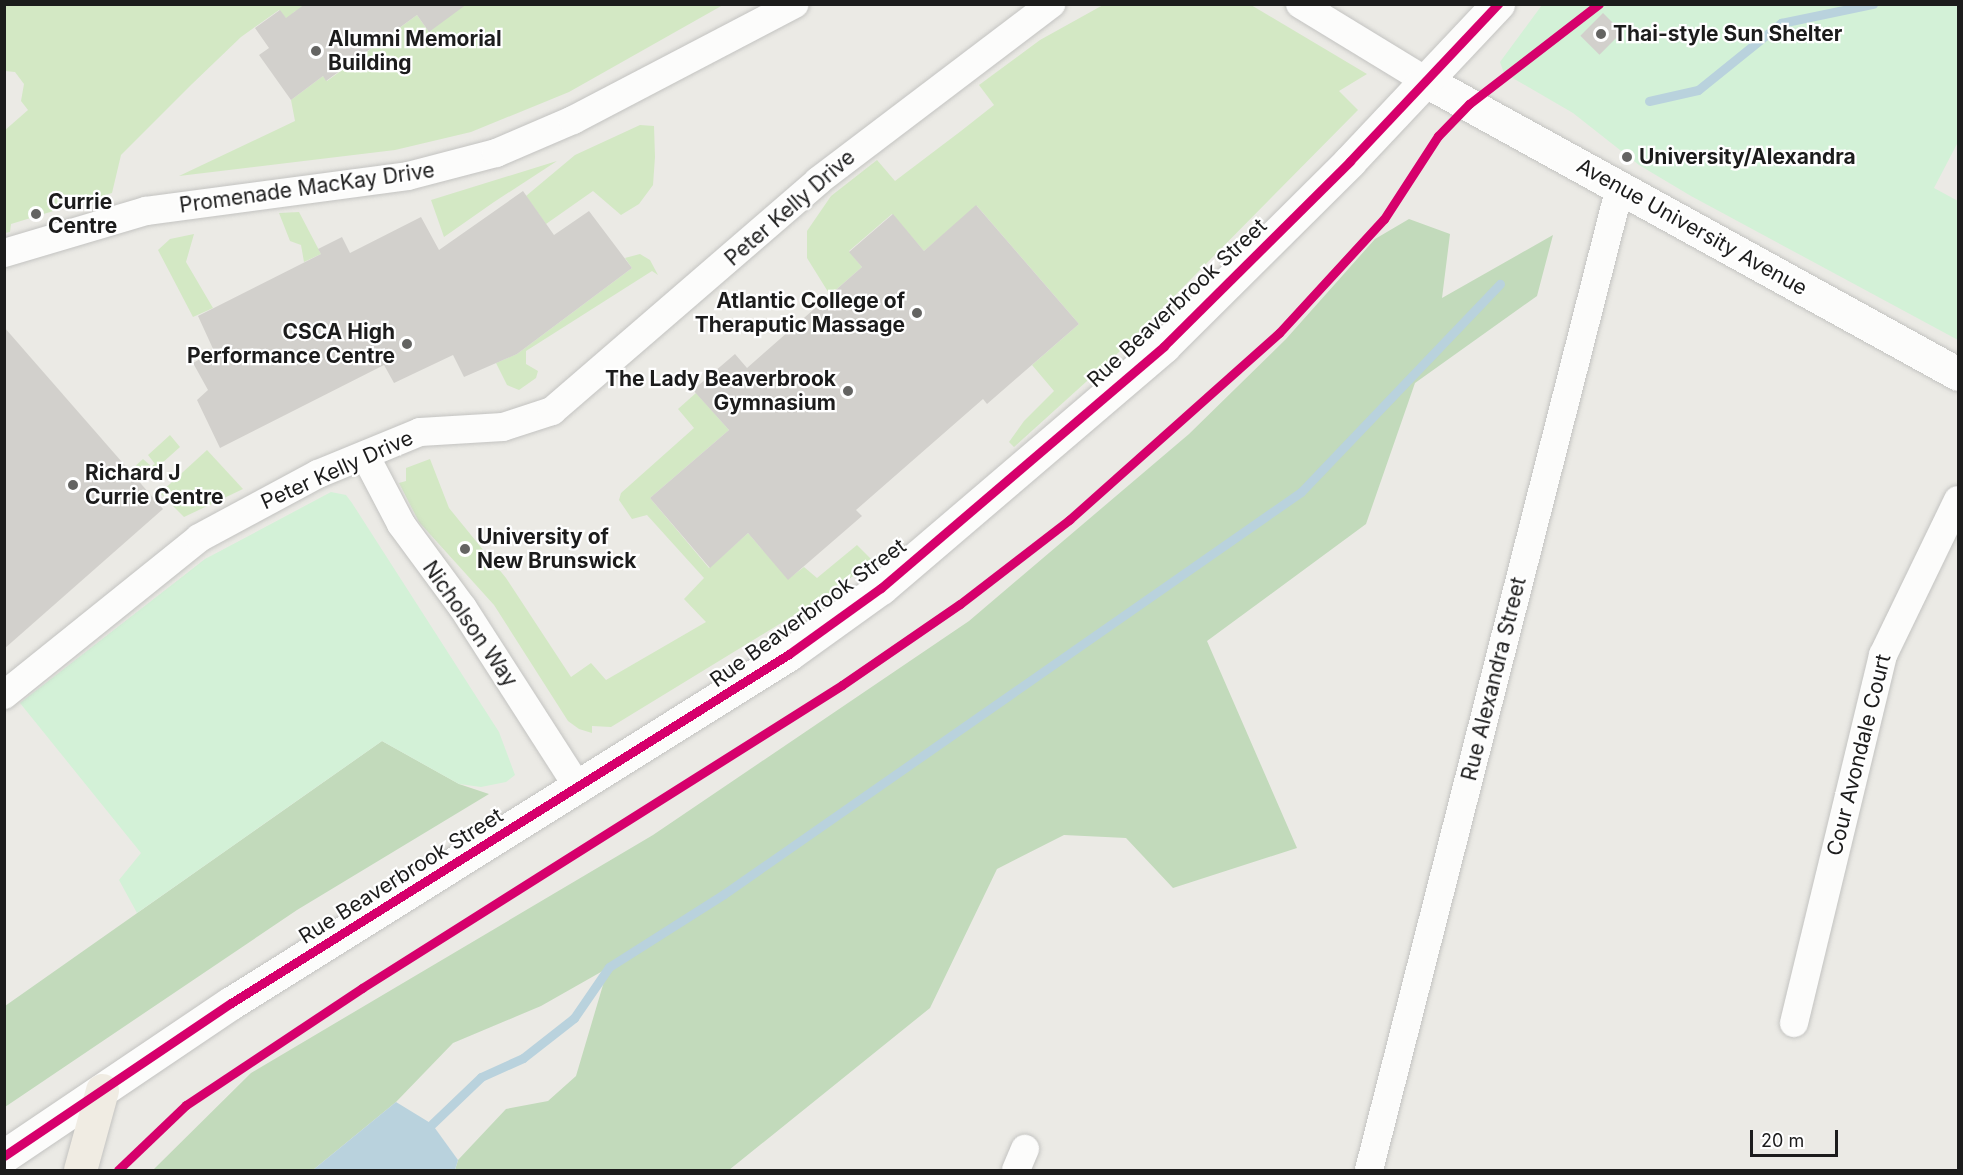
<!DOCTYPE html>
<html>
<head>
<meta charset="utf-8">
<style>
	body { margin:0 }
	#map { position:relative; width:1963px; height:1175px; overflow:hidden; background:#ebeae5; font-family:Inter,sans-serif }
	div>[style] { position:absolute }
	.grass>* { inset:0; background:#d3e8c4 }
	.forest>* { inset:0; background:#c2dabb }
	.park>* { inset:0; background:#d3f1d7 }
	.water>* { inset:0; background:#b9d2dd }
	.stream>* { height:9px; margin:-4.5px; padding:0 4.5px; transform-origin:4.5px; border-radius:4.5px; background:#b9d2dd }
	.building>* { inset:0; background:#d2d0cc; transform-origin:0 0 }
	.roads { filter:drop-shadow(0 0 2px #c3c3c1) drop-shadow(0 0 2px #c3c3c1) }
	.minor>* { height:28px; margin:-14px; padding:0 14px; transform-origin:14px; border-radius:14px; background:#fcfcfb }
	.tertiary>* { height:33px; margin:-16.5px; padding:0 16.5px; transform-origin:16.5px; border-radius:16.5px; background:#fcfcfb }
	.primary>* { height:33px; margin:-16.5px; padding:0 16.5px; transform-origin:16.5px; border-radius:16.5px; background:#f0ece3 }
	.cycleway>* { height:9px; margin:-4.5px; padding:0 4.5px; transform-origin:4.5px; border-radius:4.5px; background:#d6006c }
	.dots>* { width:16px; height:16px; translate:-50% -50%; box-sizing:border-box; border:3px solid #fff; border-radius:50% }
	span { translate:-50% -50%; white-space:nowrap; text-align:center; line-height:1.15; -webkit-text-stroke:4.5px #fff; paint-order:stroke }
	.poi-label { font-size:21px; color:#1c1c1c; font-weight:700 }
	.left { translate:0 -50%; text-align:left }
	.right { translate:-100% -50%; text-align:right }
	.street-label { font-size:21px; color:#1c1c1c }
	.frame { position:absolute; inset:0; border:6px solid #1c1c1c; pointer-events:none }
	.scale { position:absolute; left:1750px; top:1130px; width:88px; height:27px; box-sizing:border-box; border:3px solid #1c1c1c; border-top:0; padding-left:8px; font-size:18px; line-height:21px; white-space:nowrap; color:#1c1c1c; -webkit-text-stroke:4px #fff; paint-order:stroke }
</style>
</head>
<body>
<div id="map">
	<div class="grass">
		<i style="clip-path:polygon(5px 5px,310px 5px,294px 12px,288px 21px,279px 10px,241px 37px,192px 84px,121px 155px,112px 193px,11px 224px,10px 232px,5px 233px,4px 131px,28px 110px,21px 101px,24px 84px,15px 72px,5px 71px)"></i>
		<i style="clip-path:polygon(445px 5px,723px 5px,569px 92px,471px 132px,395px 150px,179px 176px,295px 121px,291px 100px,323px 76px,327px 81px,417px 15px,429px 32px)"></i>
		<i style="clip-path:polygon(1103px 5px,1251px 5px,1367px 74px,1339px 91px,1358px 110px,1118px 353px,1014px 447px,1009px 442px,1024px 421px,1054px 391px,1032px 365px,1079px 324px,977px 206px,924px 251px,892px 214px,849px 251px,862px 267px,830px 295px,807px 258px,807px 231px,831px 196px,877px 160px,895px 181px,961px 131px,994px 105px,979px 85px,1040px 40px)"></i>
		<i style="clip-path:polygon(640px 125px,654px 126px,655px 157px,653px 185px,639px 204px,621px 215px,593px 191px,546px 224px,526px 196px,575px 155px)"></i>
		<i style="clip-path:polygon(557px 161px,494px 202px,444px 237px,431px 200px)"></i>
		<i style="clip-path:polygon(299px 212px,321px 254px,304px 262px,301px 245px,290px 241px,279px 213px)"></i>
		<i style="clip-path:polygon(194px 234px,186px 262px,213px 308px,193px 317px,158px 250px,170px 239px)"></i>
		<i style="clip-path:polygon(640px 254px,650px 260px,658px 275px,652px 271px,526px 351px,526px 364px,538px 371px,536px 378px,519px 390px,507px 385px,496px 363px,517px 354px,632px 268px,625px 258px)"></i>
		<i style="clip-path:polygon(696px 393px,729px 430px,650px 498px,709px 568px,748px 533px,788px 579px,804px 567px,817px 578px,857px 545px,873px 561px,832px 592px,611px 727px,592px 726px,592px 733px,579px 729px,568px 721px,494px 605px,419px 522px,399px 483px,406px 481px,406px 468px,430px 459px,449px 508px,506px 578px,571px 677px,591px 663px,606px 680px,706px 622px,684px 599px,704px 578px,647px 515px,632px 519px,619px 500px,621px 493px,694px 428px,678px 409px)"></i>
		<i style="clip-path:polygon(170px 435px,180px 447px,142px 481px,132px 469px,143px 459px,151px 466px,155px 464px,148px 455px)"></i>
		<i style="clip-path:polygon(207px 450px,243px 489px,184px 517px,160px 493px)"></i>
	</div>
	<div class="forest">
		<i style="clip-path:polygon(1409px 219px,1450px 234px,1442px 298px,1553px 235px,1537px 296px,1415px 383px,1366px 524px,1207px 641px,1297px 848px,1173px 888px,1126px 838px,1064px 835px,997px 869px,930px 1008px,729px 1170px,455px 1170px,458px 1160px,506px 1109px,548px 1101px,576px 1076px,608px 968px,541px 1006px,453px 1043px,396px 1102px,313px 1170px,153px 1170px,251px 1073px,653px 835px,969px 621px,1189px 434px,1286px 339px,1375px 239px)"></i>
		<i style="clip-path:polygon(382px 741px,459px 784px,489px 794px,297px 910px,5px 1107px,5px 1006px)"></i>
	</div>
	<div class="park">
		<i style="clip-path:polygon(1542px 5px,1958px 5px,1958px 142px,1934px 188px,1958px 201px,1958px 340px,1691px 196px,1639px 165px,1573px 113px,1504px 73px,1500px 62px)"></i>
		<i style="clip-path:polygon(331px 492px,346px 495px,352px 503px,499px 732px,515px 775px,506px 782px,481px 787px,459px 784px,382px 741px,137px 913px,119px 880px,141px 853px,20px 703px,205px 559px)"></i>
	</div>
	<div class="water">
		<i style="clip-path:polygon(396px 1102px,432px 1124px,458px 1160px,455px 1170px,313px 1170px)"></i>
	</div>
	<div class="stream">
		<i style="left:1649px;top:101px;width:50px;rotate:-12.7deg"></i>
		<i style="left:1698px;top:90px;width:107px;rotate:-38.9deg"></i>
		<i style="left:1781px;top:23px;width:94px;rotate:-11.7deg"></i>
		<i style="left:432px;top:1124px;width:68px;rotate:-43.8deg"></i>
		<i style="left:481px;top:1077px;width:46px;rotate:-24.3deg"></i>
		<i style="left:523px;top:1058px;width:65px;rotate:-38.1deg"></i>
		<i style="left:574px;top:1018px;width:62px;rotate:-55.5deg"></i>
		<i style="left:609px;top:967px;width:136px;rotate:-32.4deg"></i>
		<i style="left:724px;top:894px;width:703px;rotate:-34.87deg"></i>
		<i style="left:1301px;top:492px;width:288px;rotate:-46.3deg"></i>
	</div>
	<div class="building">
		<i style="clip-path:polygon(305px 4px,467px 4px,429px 32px,417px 15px,326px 81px,323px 76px,291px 100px,259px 55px,269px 48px,255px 28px,280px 10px,286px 18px)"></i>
		<i style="left:1603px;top:13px;width:27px;height:32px;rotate:45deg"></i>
		<i style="clip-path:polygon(523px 191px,554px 235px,589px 211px,632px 268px,517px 354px,464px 377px,453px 355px,394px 383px,384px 365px,220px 448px,197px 400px,208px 390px,193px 363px,214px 351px,198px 316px,321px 254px,318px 249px,342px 237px,350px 253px,421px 217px,439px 250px)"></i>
		<i style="clip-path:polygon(976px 205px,1079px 324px,987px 404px,983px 399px,856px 510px,862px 516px,788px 580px,748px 533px,710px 568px,650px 498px,729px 430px,693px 390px,735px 354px,747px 368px,862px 267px,849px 252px,893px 214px,924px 251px)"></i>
		<i style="clip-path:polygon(4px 327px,163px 509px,4px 649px)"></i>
	</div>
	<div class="roads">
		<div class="minor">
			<i style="left:1300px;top:4px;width:148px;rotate:31.4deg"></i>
			<i style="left:4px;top:253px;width:148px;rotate:-16.5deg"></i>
			<i style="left:146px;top:211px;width:264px;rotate:-7.6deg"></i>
			<i style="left:408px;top:176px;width:91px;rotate:-14.6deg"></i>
			<i style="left:496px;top:153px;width:84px;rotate:-23.2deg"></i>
			<i style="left:573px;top:120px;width:250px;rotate:-27.6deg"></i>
			<i style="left:366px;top:457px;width:76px;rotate:62.4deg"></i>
			<i style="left:401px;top:524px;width:104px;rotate:53.6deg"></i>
			<i style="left:463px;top:608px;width:215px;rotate:57.3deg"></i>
			<i style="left:4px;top:695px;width:250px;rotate:-38.8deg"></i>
			<i style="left:199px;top:538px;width:135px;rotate:-28.3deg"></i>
			<i style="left:318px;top:474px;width:110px;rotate:-22.4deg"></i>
			<i style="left:420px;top:432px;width:83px;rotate:-3.4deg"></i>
			<i style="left:503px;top:427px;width:52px;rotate:-18.1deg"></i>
			<i style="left:552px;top:411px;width:352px;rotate:-40.8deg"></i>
			<i style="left:818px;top:181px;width:293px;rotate:-37.2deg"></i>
			<i style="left:1794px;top:1023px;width:379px;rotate:-76.4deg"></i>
			<i style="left:1883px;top:655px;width:172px;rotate:-64.2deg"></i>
			<i style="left:1016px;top:1170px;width:23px;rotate:-67deg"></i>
			<i style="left:1369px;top:1170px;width:1015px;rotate:-75.68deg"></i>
		</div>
		<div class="tertiary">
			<i style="left:1426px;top:81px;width:607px;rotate:28.84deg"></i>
			<i style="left:4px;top:1156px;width:274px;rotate:-34deg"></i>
			<i style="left:231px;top:1003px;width:658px;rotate:-32.02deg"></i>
			<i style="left:789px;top:654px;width:113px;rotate:-35.7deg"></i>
			<i style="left:881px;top:588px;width:372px;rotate:-40.5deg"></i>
			<i style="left:1164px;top:346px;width:262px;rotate:-44.8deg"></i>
			<i style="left:1350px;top:161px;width:216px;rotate:-46.7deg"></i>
		</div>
		<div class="primary">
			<i style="left:80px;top:1170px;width:83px;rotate:-74.6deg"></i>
		</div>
	</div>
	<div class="cycleway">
		<i style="left:4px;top:1156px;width:274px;rotate:-34deg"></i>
		<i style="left:231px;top:1003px;width:658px;rotate:-32.02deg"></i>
		<i style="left:789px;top:654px;width:113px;rotate:-35.7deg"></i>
		<i style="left:881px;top:588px;width:372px;rotate:-40.5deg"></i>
		<i style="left:1164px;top:346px;width:262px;rotate:-44.8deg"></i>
		<i style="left:1350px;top:161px;width:216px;rotate:-46.7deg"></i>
		<i style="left:118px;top:1170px;width:94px;rotate:-43.7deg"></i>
		<i style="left:186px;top:1105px;width:211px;rotate:-33.6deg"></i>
		<i style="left:362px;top:988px;width:568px;rotate:-32.26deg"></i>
		<i style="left:842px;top:685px;width:143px;rotate:-34.5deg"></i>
		<i style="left:960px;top:604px;width:138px;rotate:-37.6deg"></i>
		<i style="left:1069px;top:520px;width:281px;rotate:-41.7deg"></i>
		<i style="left:1279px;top:333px;width:155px;rotate:-47.4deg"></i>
		<i style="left:1384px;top:219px;width:99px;rotate:-57deg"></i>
		<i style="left:1438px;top:136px;width:45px;rotate:-45.9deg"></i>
		<i style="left:1469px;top:104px;width:164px;rotate:-37.6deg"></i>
	</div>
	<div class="dots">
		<i style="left:1601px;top:34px;background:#646462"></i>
		<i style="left:316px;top:51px;background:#646462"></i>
		<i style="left:1627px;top:157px;background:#646462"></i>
		<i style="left:36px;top:214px;background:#646462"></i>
		<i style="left:917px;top:313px;background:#646462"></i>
		<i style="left:407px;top:344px;background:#646462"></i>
		<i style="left:848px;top:391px;background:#646462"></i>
		<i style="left:73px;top:485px;background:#646462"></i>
		<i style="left:465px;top:549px;background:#646462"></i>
	</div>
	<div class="poi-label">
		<span class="left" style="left:1613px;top:34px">Thai-style Sun Shelter</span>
		<span class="left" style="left:328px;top:51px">Alumni Memorial<br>Building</span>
		<span class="left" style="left:1639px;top:157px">University/Alexandra</span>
		<span class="left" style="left:48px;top:214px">Currie<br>Centre</span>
		<span class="right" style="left:905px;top:313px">Atlantic College of<br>Theraputic Massage</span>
		<span class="right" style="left:395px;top:344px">CSCA High<br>Performance Centre</span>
		<span class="right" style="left:836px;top:391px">The Lady Beaverbrook<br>Gymnasium</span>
		<span class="left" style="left:85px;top:485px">Richard J<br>Currie Centre</span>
		<span class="left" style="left:477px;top:549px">University of<br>New Brunswick</span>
	</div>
	<div class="street-label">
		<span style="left:307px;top:188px;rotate:-8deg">Promenade MacKay Drive</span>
		<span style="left:790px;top:208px;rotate:-41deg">Peter Kelly Drive</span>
		<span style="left:1692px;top:227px;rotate:29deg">Avenue University Avenue</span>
		<span style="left:1177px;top:303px;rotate:-43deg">Rue Beaverbrook Street</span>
		<span style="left:337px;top:470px;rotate:-24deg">Peter Kelly Drive</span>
		<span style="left:808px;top:613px;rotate:-36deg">Rue Beaverbrook Street</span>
		<span style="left:470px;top:624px;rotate:55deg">Nicholson Way</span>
		<span style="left:1494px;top:679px;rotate:-76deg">Rue Alexandra Street</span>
		<span style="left:1859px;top:755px;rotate:-76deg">Cour Avondale Court</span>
		<span style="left:401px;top:876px;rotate:-32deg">Rue Beaverbrook Street</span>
	</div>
	<div class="frame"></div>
	<div class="scale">20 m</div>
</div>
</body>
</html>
